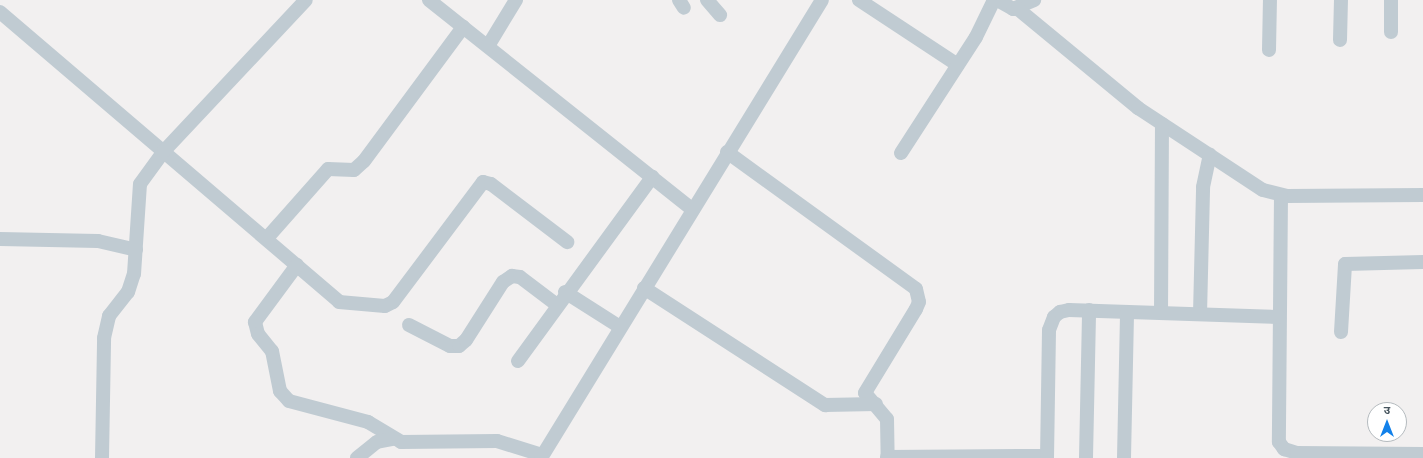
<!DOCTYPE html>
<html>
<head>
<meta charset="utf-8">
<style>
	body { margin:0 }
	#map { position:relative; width:1423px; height:458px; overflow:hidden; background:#f2f0f0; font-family:Overpass,"Noto Sans Devanagari",sans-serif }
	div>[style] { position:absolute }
	.minor>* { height:14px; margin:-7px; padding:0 7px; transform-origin:7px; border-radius:7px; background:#c0cbd2 }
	span { translate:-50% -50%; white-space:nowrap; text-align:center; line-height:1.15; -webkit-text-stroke:3px #fff; paint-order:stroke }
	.north { position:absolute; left:1367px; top:402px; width:40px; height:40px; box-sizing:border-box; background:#fff; border:1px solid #b5bbbf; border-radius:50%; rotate:0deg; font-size:11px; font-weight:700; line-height:16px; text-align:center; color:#47555e }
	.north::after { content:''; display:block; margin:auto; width:14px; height:18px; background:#1281ea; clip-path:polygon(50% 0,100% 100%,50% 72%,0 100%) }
</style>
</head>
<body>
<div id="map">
	<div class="minor">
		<i style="left:429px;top:0;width:337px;rotate:38.5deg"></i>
		<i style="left:679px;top:0;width:9px;rotate:58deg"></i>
		<i style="left:707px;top:0;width:20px;rotate:49deg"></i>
		<i style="left:859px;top:0;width:118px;rotate:33.3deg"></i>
		<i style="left:997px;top:0;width:18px;rotate:29deg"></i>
		<i style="left:1013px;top:9px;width:23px;rotate:-23deg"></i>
		<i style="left:1018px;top:9px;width:156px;rotate:39.5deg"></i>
		<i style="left:1138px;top:108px;width:149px;rotate:33.3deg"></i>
		<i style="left:1263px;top:190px;width:25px;rotate:14deg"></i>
		<i style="left:1287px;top:196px;width:136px;rotate:-0.4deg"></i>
		<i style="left:0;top:12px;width:446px;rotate:40.5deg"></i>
		<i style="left:339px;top:302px;width:46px;rotate:5deg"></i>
		<i style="left:385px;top:306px;width:9px;rotate:-27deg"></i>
		<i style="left:393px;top:302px;width:150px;rotate:-53.1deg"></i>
		<i style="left:483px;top:182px;width:8px;rotate:14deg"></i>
		<i style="left:491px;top:184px;width:96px;rotate:37.3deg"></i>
		<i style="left:1391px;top:32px;width:32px;rotate:-90deg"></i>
		<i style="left:1340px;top:40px;width:40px;rotate:-88.6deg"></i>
		<i style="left:488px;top:46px;width:54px;rotate:-58.7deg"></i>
		<i style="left:1269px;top:50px;width:50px;rotate:-88.9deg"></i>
		<i style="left:727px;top:152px;width:233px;rotate:35.9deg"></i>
		<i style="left:916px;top:289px;width:13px;rotate:77deg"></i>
		<i style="left:919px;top:302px;width:8px;rotate:113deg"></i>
		<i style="left:916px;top:309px;width:98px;rotate:121.3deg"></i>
		<i style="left:865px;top:393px;width:34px;rotate:50deg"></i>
		<i style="left:887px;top:419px;width:39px;rotate:89deg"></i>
		<i style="left:901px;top:153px;width:138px;rotate:-57.1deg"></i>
		<i style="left:976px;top:37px;width:41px;rotate:-64.1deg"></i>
		<i style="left:1281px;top:195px;width:247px;rotate:90.5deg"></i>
		<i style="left:1279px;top:442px;width:9px;rotate:54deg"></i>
		<i style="left:1284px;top:449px;width:14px;rotate:17deg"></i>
		<i style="left:1297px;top:453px;width:126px;rotate:0.5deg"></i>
		<i style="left:267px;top:238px;width:92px;rotate:-48.5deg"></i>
		<i style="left:328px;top:169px;width:26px;rotate:2deg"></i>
		<i style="left:354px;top:170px;width:13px;rotate:-42deg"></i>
		<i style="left:364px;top:161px;width:167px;rotate:-53.5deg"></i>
		<i style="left:0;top:239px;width:98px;rotate:1.2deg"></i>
		<i style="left:98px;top:241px;width:39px;rotate:13deg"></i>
		<i style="left:297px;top:265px;width:71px;rotate:126.4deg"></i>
		<i style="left:255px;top:322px;width:12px;rotate:76deg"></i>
		<i style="left:258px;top:334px;width:22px;rotate:51deg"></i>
		<i style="left:272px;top:351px;width:41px;rotate:78.7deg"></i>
		<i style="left:280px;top:391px;width:13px;rotate:48deg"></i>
		<i style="left:289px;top:401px;width:82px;rotate:14.9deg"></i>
		<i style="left:368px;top:422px;width:39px;rotate:31deg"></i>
		<i style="left:401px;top:442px;width:96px;rotate:-0.6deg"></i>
		<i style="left:497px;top:441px;width:47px;rotate:17.3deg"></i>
		<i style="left:644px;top:288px;width:216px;rotate:32.9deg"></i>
		<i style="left:825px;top:405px;width:51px;rotate:-1.1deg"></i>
		<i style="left:565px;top:292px;width:65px;rotate:32.5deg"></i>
		<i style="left:1161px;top:313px;width:189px;rotate:-89.7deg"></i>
		<i style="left:1200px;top:314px;width:127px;rotate:-88.6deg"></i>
		<i style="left:1203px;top:187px;width:33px;rotate:-78deg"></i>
		<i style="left:409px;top:325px;width:46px;rotate:27.1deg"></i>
		<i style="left:450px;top:346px;width:9px"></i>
		<i style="left:459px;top:346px;width:9px;rotate:-41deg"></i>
		<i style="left:466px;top:340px;width:69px;rotate:-57.5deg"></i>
		<i style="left:503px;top:282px;width:11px;rotate:-34deg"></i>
		<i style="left:512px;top:276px;width:8px;rotate:7deg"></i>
		<i style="left:520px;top:277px;width:46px;rotate:37.1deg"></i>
		<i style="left:1341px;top:332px;width:68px;rotate:-86.6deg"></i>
		<i style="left:1345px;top:264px;width:78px;rotate:-1.5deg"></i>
		<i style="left:518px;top:361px;width:228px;rotate:-53.9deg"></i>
		<i style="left:887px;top:457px;width:160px;rotate:-0.4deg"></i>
		<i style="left:102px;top:458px;width:120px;rotate:-89deg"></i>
		<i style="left:104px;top:338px;width:23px;rotate:-77deg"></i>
		<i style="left:109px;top:316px;width:31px;rotate:-52deg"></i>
		<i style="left:128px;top:292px;width:19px;rotate:-72deg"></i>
		<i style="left:134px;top:274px;width:90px;rotate:-86.2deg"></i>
		<i style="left:140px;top:184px;width:41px;rotate:-54deg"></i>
		<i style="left:164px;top:151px;width:207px;rotate:-46.8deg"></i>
		<i style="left:357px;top:458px;width:26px;rotate:-39deg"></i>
		<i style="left:377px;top:442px;width:16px;rotate:-11deg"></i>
		<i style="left:541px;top:458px;width:537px;rotate:-58.47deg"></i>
		<i style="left:1047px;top:458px;width:128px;rotate:-89.1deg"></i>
		<i style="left:1049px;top:330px;width:14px;rotate:-69deg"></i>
		<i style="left:1054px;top:317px;width:8px;rotate:-40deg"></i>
		<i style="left:1060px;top:312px;width:9px;rotate:-13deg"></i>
		<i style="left:1069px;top:310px;width:210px;rotate:1.9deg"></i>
		<i style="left:1086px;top:458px;width:148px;rotate:-88.8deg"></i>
		<i style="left:1124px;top:458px;width:146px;rotate:-88.8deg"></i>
	</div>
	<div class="north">उ</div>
</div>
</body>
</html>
